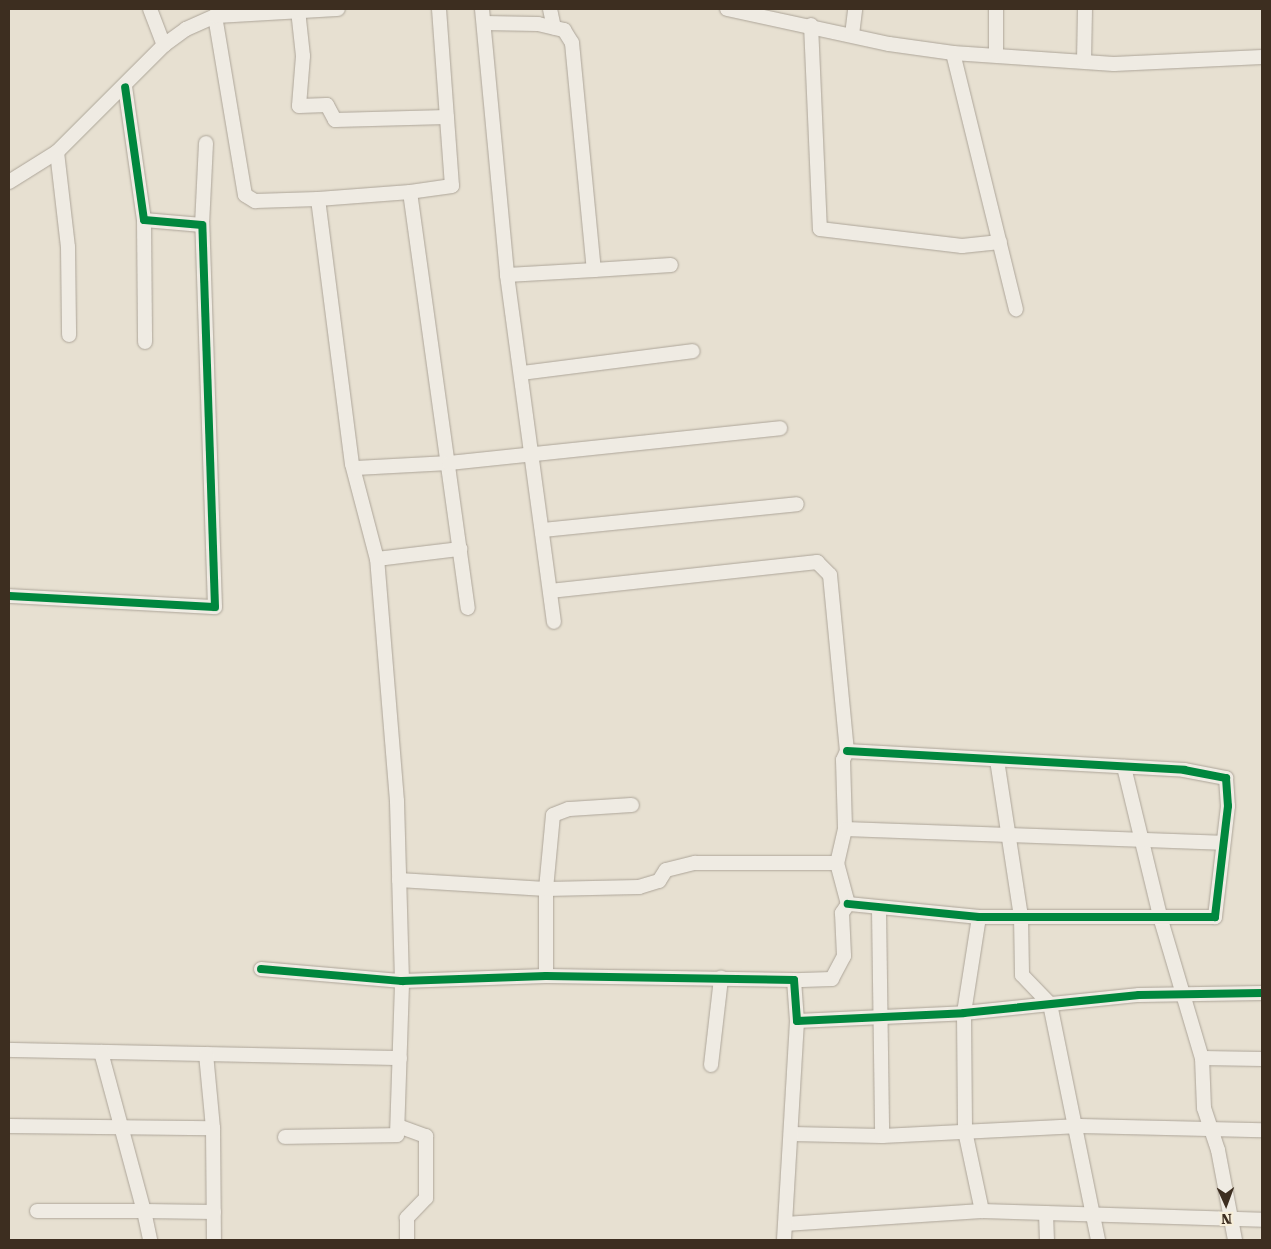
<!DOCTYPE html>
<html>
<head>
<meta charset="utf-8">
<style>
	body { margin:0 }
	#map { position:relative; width:1271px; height:1249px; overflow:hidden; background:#e7e0d1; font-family:"Roboto Serif",serif }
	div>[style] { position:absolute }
	.roads { filter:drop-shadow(0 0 1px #ada599) drop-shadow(0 0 1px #ada599) }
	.street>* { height:14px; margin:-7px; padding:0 7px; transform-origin:7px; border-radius:7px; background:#efebe3 }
	.cycleway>* { height:8px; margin:-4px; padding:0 4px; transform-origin:4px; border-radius:4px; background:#00873e }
	span { translate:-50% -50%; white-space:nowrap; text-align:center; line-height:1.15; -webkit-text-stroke:5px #f7eed8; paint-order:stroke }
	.frame { position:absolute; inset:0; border:10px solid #3d2e20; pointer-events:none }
	.north { position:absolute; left:1201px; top:1179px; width:50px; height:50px; -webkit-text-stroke:4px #f7eed8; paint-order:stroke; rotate:178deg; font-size:14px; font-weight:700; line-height:20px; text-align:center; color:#3d2e20 }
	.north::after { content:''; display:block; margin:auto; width:18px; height:22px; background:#3d2e20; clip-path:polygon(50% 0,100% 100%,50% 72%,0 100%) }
</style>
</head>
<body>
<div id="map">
	<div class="roads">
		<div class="street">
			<i style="left:150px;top:9px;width:39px;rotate:69deg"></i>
			<i style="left:439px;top:9px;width:177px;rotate:85.8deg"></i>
			<i style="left:452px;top:186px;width:42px;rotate:171.9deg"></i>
			<i style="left:410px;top:192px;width:420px;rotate:82.1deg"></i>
			<i style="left:482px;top:9px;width:267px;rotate:84.6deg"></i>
			<i style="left:507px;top:275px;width:350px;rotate:82.3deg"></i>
			<i style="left:550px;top:9px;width:19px;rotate:78deg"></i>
			<i style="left:727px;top:9px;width:166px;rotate:12.2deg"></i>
			<i style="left:889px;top:44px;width:65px;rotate:8deg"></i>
			<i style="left:953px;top:53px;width:161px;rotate:3.9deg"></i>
			<i style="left:1114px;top:64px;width:148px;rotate:-2.7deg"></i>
			<i style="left:298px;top:10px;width:46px;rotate:83.8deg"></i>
			<i style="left:303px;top:56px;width:50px;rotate:94.6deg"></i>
			<i style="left:299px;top:106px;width:28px;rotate:-2deg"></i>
			<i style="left:327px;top:105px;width:17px;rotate:62deg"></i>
			<i style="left:335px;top:120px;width:112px;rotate:-1.5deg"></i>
			<i style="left:215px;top:16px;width:181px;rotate:80.5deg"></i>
			<i style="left:245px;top:195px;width:12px;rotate:31deg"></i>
			<i style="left:255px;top:201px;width:63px;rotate:-1.8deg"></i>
			<i style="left:484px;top:23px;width:54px;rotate:1.1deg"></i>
			<i style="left:538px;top:24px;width:27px;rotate:13deg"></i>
			<i style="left:564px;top:30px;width:15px;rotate:58deg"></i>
			<i style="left:572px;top:43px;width:228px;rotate:84.5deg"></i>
			<i style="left:594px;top:270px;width:87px;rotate:176.7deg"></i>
			<i style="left:811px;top:25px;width:204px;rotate:87.5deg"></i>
			<i style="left:820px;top:229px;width:143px;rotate:6.8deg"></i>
			<i style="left:962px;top:246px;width:38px;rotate:-6deg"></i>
			<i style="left:852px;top:35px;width:26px;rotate:-83deg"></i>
			<i style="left:996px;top:52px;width:43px;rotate:-90deg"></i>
			<i style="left:953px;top:53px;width:264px;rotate:76.2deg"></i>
			<i style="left:1084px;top:61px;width:52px;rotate:-88.9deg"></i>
			<i style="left:57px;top:152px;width:96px;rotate:83.4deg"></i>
			<i style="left:68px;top:247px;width:88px;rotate:89.3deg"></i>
			<i style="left:9px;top:182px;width:57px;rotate:-32deg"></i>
			<i style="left:57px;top:152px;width:151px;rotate:-45deg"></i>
			<i style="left:164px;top:45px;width:27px;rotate:-36deg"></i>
			<i style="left:186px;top:29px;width:32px;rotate:-24deg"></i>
			<i style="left:215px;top:16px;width:123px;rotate:-3.3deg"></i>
			<i style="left:410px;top:192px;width:92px;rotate:175.6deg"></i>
			<i style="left:318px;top:199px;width:267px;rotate:82.7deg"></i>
			<i style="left:352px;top:464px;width:98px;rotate:75.3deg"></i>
			<i style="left:377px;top:559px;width:84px;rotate:-6.9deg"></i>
			<i style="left:144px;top:220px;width:122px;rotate:89.5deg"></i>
			<i style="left:202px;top:225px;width:82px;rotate:-87.2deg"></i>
			<i style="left:594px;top:270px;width:77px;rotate:-3.7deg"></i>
			<i style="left:522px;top:373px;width:172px;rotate:-7.3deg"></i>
			<i style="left:356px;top:468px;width:93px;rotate:-3.1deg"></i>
			<i style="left:449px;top:463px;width:333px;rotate:-6deg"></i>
			<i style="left:543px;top:530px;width:255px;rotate:-5.8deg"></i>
			<i style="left:550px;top:591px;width:269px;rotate:-6.2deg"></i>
			<i style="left:817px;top:562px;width:18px;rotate:45deg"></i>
			<i style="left:830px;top:575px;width:177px;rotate:84.5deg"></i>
			<i style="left:847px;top:751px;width:10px;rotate:114deg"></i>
			<i style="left:843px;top:760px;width:69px;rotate:88.3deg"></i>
			<i style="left:845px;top:829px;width:35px;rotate:103deg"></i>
			<i style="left:837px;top:863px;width:42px;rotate:75deg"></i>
			<i style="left:848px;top:904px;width:11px;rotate:124deg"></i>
			<i style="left:842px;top:913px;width:43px;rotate:87.3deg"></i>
			<i style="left:844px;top:956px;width:26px;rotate:118deg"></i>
			<i style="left:832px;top:979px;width:38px;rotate:178deg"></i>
			<i style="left:9px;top:596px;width:206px;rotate:3.1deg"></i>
			<i style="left:215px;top:607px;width:382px;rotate:-91.9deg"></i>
			<i style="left:202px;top:225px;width:58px;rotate:-175.1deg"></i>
			<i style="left:144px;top:220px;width:134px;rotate:-98.1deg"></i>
			<i style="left:847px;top:751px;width:338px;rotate:3.2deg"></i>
			<i style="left:1184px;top:770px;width:43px;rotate:10.8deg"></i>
			<i style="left:1226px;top:778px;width:28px;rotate:86deg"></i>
			<i style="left:1228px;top:806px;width:112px;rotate:96.7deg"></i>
			<i style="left:1215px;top:917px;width:236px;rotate:180deg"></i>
			<i style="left:979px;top:917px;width:132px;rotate:-174.3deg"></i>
			<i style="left:997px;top:760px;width:158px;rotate:81.3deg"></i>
			<i style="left:1021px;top:916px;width:59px;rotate:89deg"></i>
			<i style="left:1022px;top:975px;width:40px;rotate:46deg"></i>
			<i style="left:1050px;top:1004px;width:241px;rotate:78.5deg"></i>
			<i style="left:1124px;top:767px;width:157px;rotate:76.4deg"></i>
			<i style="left:1161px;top:920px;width:144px;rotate:73.5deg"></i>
			<i style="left:1202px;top:1058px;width:50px;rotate:87.7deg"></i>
			<i style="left:1204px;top:1108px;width:44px;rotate:71.6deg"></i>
			<i style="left:1218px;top:1150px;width:92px;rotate:79.3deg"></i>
			<i style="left:845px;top:829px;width:376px;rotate:2.1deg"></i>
			<i style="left:399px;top:880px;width:147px;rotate:3.5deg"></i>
			<i style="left:546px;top:889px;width:93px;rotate:-1.2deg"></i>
			<i style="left:639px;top:887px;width:21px;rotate:-17deg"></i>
			<i style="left:659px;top:881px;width:13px;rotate:-58deg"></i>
			<i style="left:666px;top:870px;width:30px;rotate:-14deg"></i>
			<i style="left:695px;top:863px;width:142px"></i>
			<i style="left:879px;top:909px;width:227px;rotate:89.2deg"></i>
			<i style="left:979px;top:917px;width:97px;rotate:98.9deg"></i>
			<i style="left:964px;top:1013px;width:118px;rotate:89.5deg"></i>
			<i style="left:965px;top:1131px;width:82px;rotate:78deg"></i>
			<i style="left:261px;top:969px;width:142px;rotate:4.9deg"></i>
			<i style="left:402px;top:981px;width:144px;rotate:-2deg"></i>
			<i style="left:546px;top:976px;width:248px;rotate:0.9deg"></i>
			<i style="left:794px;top:980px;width:41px;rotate:85.8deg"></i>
			<i style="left:797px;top:1021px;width:167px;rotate:-2.7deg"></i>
			<i style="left:964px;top:1013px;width:176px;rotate:-5.9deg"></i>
			<i style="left:1139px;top:995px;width:123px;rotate:-0.9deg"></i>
			<i style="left:546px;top:976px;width:87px;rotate:-90deg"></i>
			<i style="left:546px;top:889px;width:74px;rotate:-84.6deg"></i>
			<i style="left:553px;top:815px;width:17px;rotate:-21deg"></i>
			<i style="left:569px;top:809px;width:63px;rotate:-3.6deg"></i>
			<i style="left:9px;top:1050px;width:391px;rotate:1.2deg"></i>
			<i style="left:101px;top:1052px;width:165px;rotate:74.9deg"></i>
			<i style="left:144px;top:1211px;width:70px;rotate:0.8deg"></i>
			<i style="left:206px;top:1054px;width:74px;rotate:84.6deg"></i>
			<i style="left:1202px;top:1058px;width:60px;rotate:1deg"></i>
			<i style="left:711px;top:1065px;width:88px;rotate:-83.4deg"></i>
			<i style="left:9px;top:1126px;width:204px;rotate:0.6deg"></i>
			<i style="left:213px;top:1128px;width:112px;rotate:89.5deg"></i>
			<i style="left:398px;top:1126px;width:30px;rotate:20deg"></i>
			<i style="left:426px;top:1136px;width:62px;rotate:90deg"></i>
			<i style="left:426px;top:1198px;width:28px;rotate:134deg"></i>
			<i style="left:407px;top:1218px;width:22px;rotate:90deg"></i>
			<i style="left:792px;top:1134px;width:90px;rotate:1.3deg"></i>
			<i style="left:882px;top:1136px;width:198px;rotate:-2.9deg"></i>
			<i style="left:1080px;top:1126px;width:182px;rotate:1.3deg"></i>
			<i style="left:285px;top:1137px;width:112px;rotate:-1deg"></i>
			<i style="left:397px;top:1135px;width:154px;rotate:-88.1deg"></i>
			<i style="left:402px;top:981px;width:180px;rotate:-91.6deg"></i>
			<i style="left:397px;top:801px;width:243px;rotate:-94.7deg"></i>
			<i style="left:37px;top:1211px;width:107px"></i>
			<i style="left:144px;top:1211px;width:30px;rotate:78deg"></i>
			<i style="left:1046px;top:1213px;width:27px;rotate:88deg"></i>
			<i style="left:785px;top:1224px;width:197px;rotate:-3.8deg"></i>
			<i style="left:982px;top:1211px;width:280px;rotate:1.8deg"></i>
			<i style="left:784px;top:1240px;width:219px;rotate:-86.6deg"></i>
		</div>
	</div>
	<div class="cycleway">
		<i style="left:9px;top:596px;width:206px;rotate:3.1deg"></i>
		<i style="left:215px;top:607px;width:382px;rotate:-91.9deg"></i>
		<i style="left:202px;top:225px;width:58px;rotate:-175.1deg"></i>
		<i style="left:144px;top:220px;width:134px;rotate:-98.1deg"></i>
		<i style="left:847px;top:751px;width:338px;rotate:3.2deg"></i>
		<i style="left:1184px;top:770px;width:43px;rotate:10.8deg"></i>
		<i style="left:1226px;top:778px;width:28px;rotate:86deg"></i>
		<i style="left:1228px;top:806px;width:112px;rotate:96.7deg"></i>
		<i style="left:1215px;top:917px;width:236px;rotate:180deg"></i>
		<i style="left:979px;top:917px;width:132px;rotate:-174.3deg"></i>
		<i style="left:261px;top:969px;width:142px;rotate:4.9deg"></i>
		<i style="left:402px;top:981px;width:144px;rotate:-2deg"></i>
		<i style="left:546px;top:976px;width:248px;rotate:0.9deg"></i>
		<i style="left:794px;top:980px;width:41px;rotate:85.8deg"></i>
		<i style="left:797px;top:1021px;width:167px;rotate:-2.7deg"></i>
		<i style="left:964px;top:1013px;width:176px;rotate:-5.9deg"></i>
		<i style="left:1139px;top:995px;width:123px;rotate:-0.9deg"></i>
	</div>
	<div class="frame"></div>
	<div class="north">N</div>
</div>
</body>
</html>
